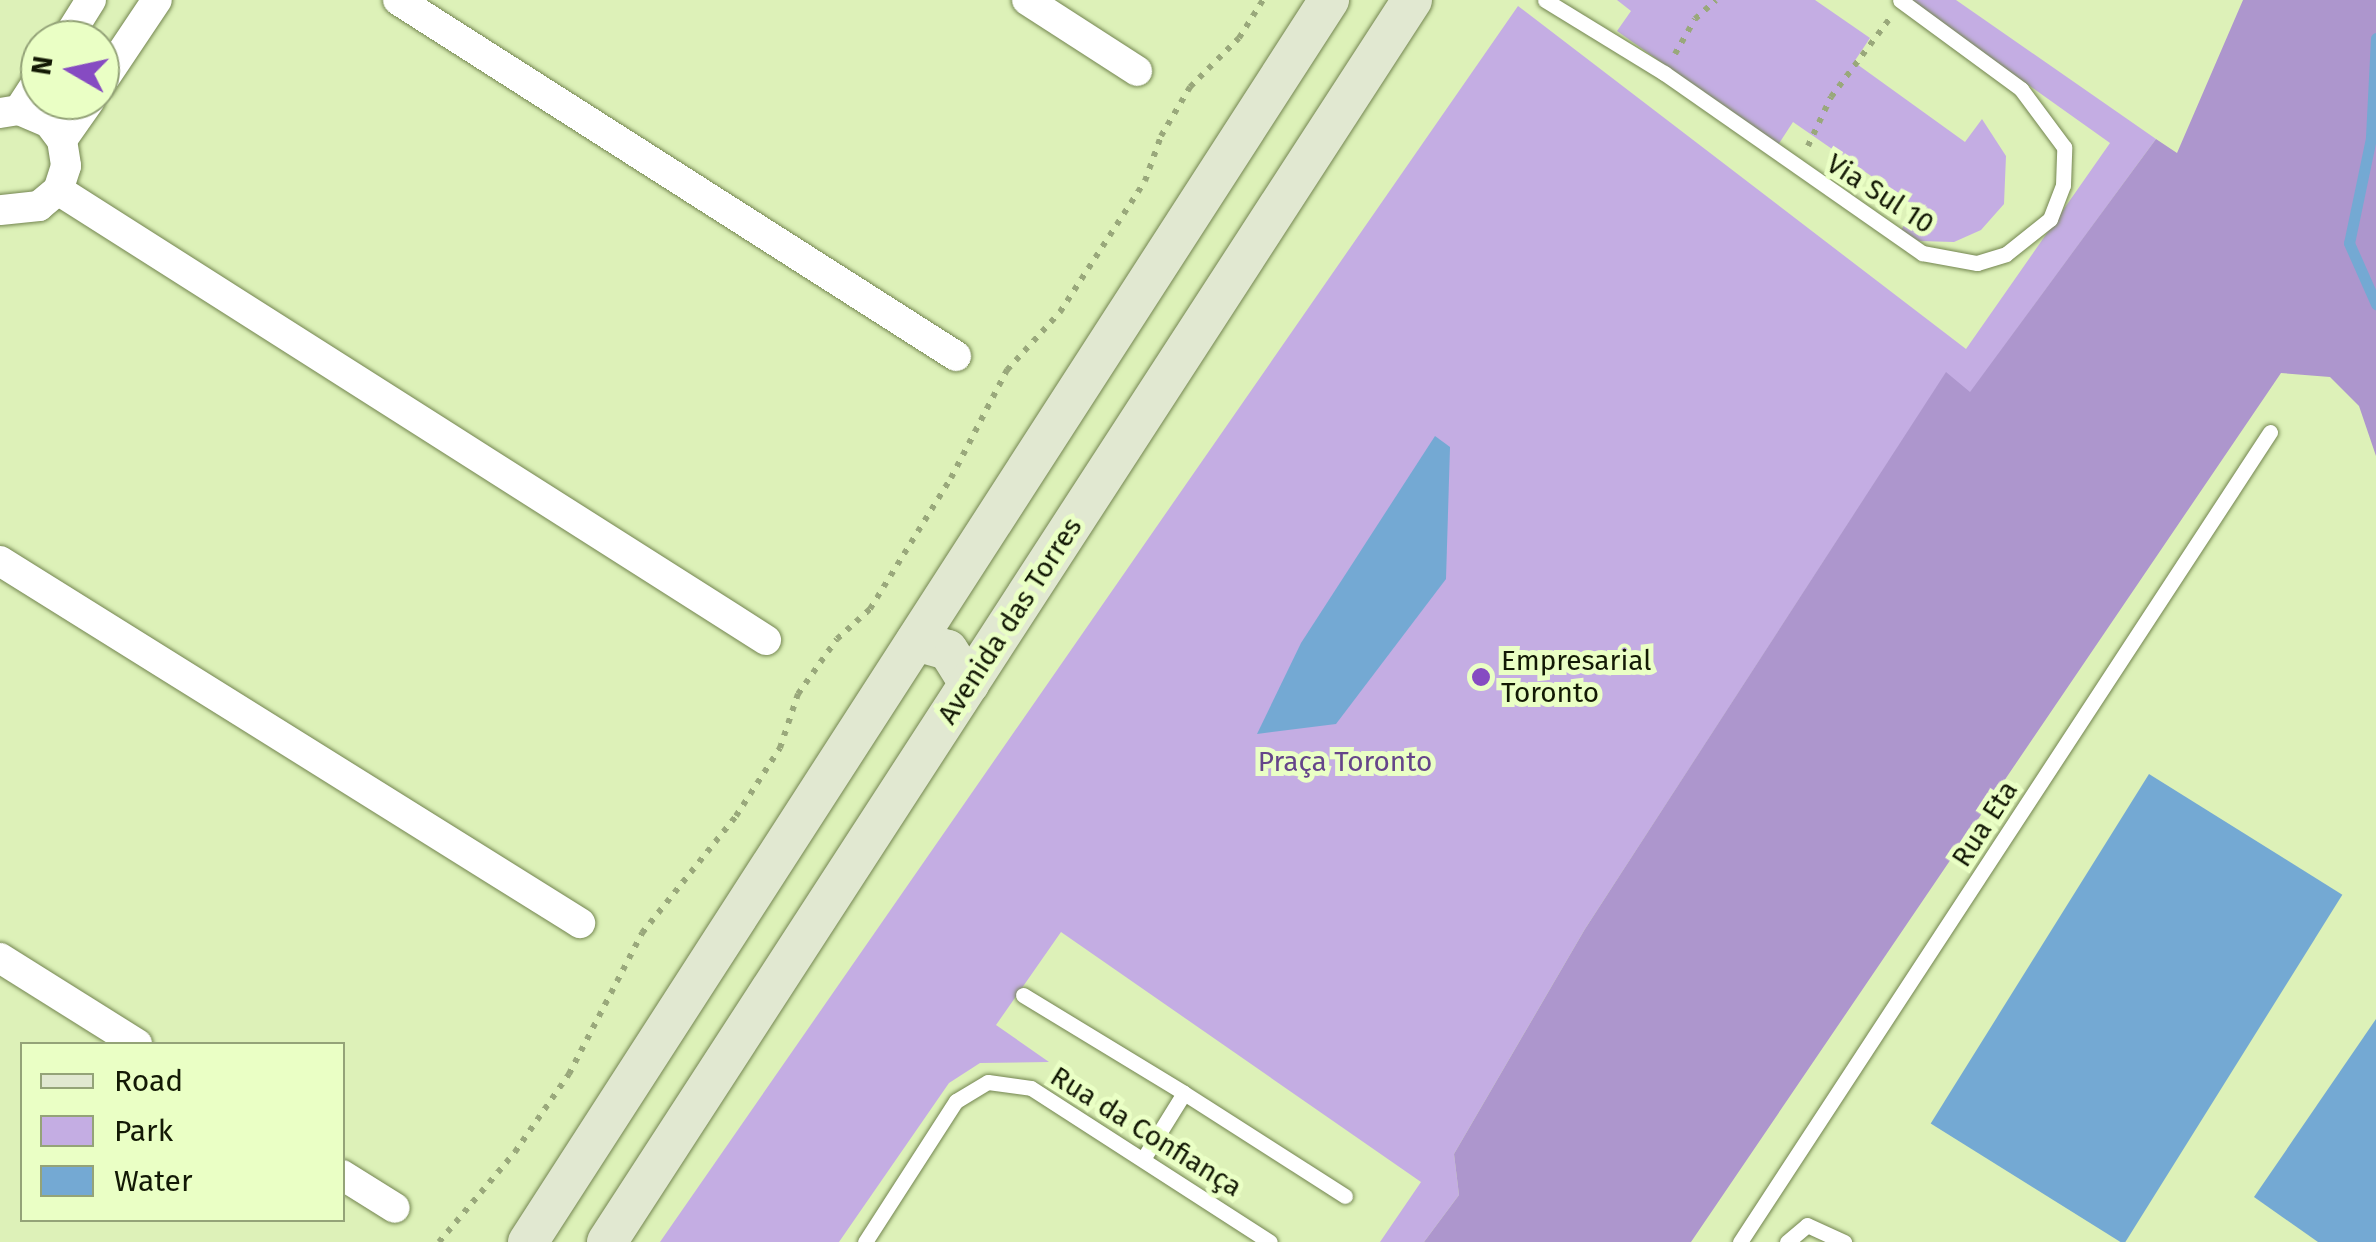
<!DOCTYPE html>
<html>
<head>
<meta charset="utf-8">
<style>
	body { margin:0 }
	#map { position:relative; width:2376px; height:1242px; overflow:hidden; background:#ddf1b8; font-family:"Fira Sans",sans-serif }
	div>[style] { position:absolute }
	.green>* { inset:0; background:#c4ade3 }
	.forest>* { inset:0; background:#ad96cd }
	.water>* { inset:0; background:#74a9d3; transform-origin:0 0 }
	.stream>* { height:11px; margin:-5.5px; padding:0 5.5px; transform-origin:5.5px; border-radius:5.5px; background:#74a9d3 }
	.path>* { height:6px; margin-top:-3px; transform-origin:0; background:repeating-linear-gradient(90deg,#99a87b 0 5px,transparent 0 13px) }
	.roads { filter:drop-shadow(0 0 2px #738550) drop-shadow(0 0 2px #738550) }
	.lane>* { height:15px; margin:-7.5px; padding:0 7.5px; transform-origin:7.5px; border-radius:7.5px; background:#fff }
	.street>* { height:30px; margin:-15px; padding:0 15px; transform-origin:15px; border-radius:15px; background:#fff }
	.secondary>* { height:40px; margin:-20px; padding:0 20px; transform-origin:20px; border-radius:20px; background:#e1e8d1 }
	.dots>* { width:28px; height:28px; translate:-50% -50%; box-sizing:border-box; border:5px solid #eaffc5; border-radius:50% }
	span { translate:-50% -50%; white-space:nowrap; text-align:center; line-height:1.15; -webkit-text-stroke:10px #eaffc5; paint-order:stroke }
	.street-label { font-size:28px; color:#131905 }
	.poi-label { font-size:28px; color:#131905 }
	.left { translate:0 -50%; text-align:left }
	.park-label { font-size:28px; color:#65458a }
	.legend { position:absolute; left:20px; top:1042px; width:325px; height:180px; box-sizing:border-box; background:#eaffc5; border:2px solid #94a378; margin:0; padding:12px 18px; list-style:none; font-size:30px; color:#131905 }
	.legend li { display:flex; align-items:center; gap:20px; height:50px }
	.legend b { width:50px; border:2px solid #94a378 }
	.north { position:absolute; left:20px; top:20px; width:100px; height:100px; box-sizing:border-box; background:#eaffc5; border:2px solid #94a378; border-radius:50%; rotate:279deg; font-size:28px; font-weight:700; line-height:40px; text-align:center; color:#131905 }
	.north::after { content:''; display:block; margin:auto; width:35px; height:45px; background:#864bc2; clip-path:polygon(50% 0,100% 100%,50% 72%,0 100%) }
</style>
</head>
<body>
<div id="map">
	<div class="green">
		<i style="clip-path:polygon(1617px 0,1815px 0,1870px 38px,1854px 62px,1965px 142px,1982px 119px,2006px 156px,2004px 204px,1981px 230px,1954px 242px,1919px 241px,1901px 230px,1916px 207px,1793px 122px,1778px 145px,1617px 31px,1631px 11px)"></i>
		<i style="clip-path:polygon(1909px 0,1956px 0,2156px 139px,1970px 393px,1946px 373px,1585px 929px,1454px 1154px,1459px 1195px,1424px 1242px,1380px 1242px,1421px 1182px,1061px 932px,996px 1025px,1049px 1062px,980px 1063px,949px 1083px,839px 1242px,660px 1242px,1518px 6px,1966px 349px,2110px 143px)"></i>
	</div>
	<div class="forest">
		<i style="clip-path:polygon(2243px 0,2376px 0,2376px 456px,2359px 406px,2330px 377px,2281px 373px,1691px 1242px,1424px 1242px,1459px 1195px,1454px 1154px,1585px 929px,1946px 372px,1970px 392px,2156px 139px,2177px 153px)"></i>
	</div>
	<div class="water">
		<i style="clip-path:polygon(1435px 436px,1450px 447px,1446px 579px,1336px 724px,1257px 734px,1301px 643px)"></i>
		<i style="left:2149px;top:774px;width:228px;height:412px;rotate:32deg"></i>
		<i style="clip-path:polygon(2376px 1019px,2376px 1242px,2318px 1242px,2254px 1197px)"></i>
	</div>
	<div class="stream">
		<i style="left:2376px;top:38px;width:100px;rotate:92.9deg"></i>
		<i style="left:2371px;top:138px;width:107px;rotate:101.8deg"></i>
		<i style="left:2349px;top:243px;width:67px;rotate:66.1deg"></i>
	</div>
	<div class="path">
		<i style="left:1675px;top:54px;width:40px;rotate:-60.3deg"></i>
		<i style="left:1695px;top:19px;width:28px;rotate:-42deg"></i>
		<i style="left:1808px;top:146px;width:54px;rotate:-64.9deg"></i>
		<i style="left:1831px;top:97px;width:99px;rotate:-53.2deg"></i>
		<i style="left:439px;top:1242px;width:118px;rotate:-49.8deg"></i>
		<i style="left:515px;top:1152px;width:95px;rotate:-55.3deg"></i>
		<i style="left:569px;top:1074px;width:159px;rotate:-62.6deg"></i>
		<i style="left:642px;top:933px;width:150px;rotate:-51.2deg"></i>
		<i style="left:736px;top:816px;width:81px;rotate:-57.1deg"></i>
		<i style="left:780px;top:748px;width:57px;rotate:-71.6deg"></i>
		<i style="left:798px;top:694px;width:67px;rotate:-54.7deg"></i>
		<i style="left:837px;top:639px;width:45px;rotate:-42.3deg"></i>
		<i style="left:870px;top:609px;width:154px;rotate:-58.3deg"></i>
		<i style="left:951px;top:478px;width:122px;rotate:-62.6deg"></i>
		<i style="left:1007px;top:370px;width:79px;rotate:-47.6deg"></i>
		<i style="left:1060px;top:312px;width:156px;rotate:-57deg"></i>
		<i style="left:1145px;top:181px;width:48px;rotate:-70.4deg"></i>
		<i style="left:1161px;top:136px;width:57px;rotate:-59.4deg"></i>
		<i style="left:1190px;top:87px;width:69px;rotate:-45deg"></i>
		<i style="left:1239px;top:38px;width:45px;rotate:-57.7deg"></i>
	</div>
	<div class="roads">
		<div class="lane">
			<i style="left:1545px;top:0;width:140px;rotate:31.5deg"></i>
			<i style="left:1664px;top:73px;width:315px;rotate:34.9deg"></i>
			<i style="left:1922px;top:253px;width:56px;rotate:10.3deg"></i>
			<i style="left:1977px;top:263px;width:30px;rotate:-17deg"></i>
			<i style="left:2006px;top:254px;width:56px;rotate:-38.5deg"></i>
			<i style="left:2050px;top:219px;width:36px;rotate:-69deg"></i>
			<i style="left:2063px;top:185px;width:38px;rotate:-88deg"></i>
			<i style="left:2064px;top:147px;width:72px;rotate:-126.6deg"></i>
			<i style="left:2021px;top:89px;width:150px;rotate:-143.7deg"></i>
			<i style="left:1023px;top:995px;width:188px;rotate:31.3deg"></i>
			<i style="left:1184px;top:1093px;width:74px;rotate:121.8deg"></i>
			<i style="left:1184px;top:1093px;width:191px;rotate:32.6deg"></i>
			<i style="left:865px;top:1242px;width:168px;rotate:-57.2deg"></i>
			<i style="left:956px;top:1101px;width:37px;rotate:-31deg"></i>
			<i style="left:988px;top:1082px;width:43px;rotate:7.9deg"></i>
			<i style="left:1031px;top:1088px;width:284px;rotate:32.8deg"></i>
			<i style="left:1740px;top:1242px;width:968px;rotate:-56.8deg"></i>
			<i style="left:1787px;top:1242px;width:26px;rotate:-40deg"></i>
			<i style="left:1807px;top:1225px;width:41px;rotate:24.7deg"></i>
		</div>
		<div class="street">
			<i style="left:398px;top:0;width:662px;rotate:32.54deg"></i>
			<i style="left:1027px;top:0;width:131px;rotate:32.8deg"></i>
			<i style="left:66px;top:40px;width:47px;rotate:-58deg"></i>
			<i style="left:100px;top:85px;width:102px;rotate:-56.2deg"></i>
			<i style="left:19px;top:110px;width:38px;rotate:-57deg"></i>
			<i style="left:0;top:113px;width:19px;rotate:-9deg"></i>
			<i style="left:19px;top:110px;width:33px;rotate:23deg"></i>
			<i style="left:49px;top:123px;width:21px;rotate:53deg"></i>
			<i style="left:62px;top:140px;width:26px;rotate:81deg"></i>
			<i style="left:66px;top:166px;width:25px;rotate:108deg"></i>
			<i style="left:58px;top:190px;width:25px;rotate:140deg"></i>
			<i style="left:39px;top:206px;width:39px;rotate:174deg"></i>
			<i style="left:62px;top:140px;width:49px;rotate:-55deg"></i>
			<i style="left:58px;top:190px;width:839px;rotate:32.44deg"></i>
			<i style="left:0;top:561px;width:684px;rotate:31.97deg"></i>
			<i style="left:0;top:958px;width:162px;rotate:32.1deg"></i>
			<i style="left:342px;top:1175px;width:62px;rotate:31.9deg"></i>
		</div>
		<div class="secondary">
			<i style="left:916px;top:641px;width:33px;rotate:16deg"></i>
			<i style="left:948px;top:650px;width:40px;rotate:58deg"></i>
			<i style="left:528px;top:1242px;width:1478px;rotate:-57.18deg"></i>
			<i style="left:607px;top:1242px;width:1480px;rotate:-57.05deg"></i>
		</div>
	</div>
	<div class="dots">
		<i style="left:1481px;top:677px;background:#864bc2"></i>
	</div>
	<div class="street-label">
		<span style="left:1880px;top:194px;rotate:33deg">Via Sul 10</span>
		<span style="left:1010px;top:621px;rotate:-57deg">Avenida das Torres</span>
		<span style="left:1985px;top:824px;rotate:-57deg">Rua Eta</span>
		<span style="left:1146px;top:1132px;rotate:32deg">Rua da Confiança</span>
	</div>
	<div class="poi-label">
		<span class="left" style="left:1501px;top:677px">Empresarial<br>Toronto</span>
	</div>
	<div class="park-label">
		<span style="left:1345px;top:762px">Praça Toronto</span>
	</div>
	<ul class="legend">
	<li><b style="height:12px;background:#e1e8d1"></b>Road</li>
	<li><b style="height:28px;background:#c4ade3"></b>Park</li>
	<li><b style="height:28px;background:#74a9d3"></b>Water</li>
	</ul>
	<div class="north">N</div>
</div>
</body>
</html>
